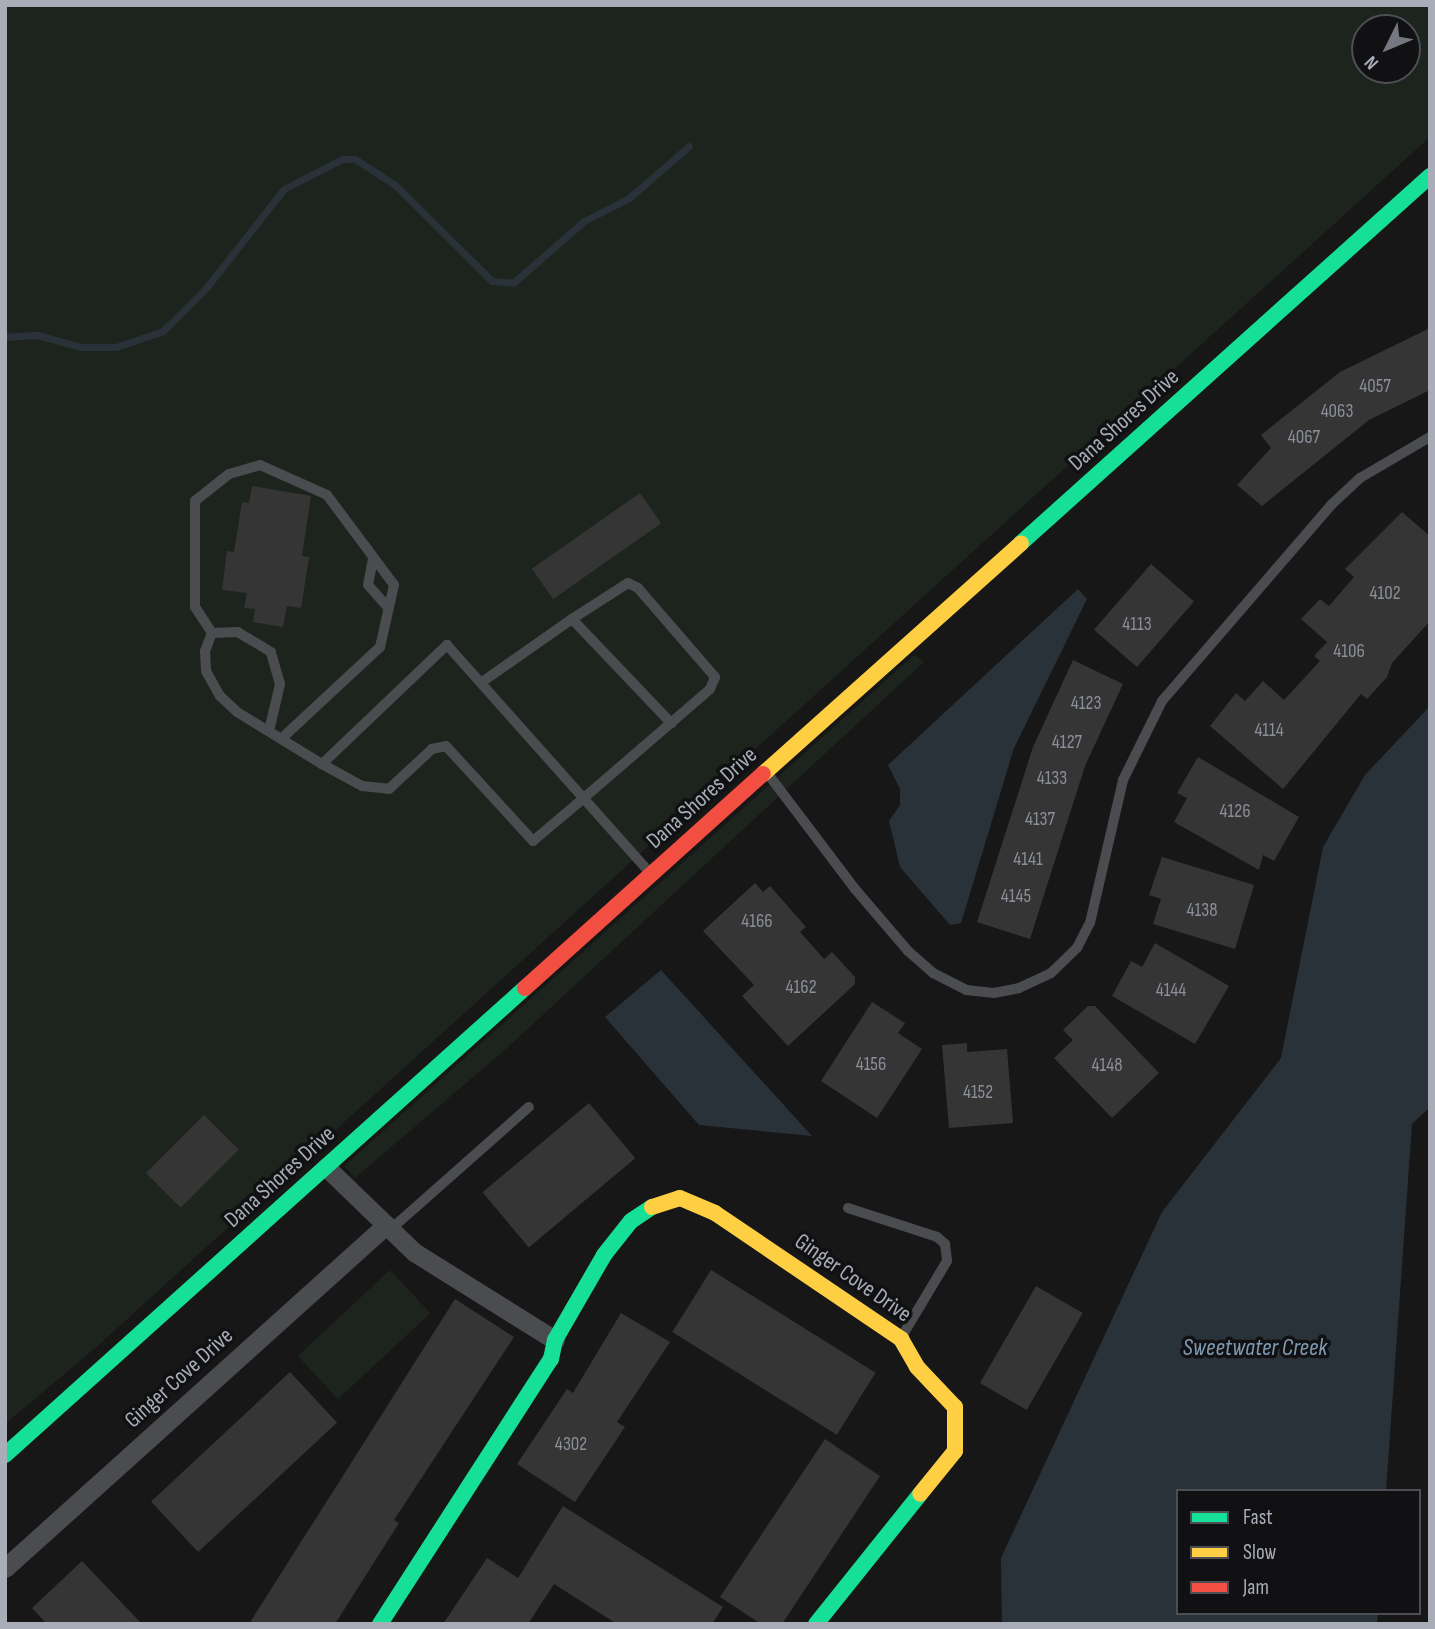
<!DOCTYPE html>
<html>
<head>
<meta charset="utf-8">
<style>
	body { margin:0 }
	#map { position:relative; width:1435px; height:1629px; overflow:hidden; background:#171717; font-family:"Sofia Sans Condensed",sans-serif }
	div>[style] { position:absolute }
	.green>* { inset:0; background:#1d241e; transform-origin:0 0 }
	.water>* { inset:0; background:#2a3239 }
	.stream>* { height:7px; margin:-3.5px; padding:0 3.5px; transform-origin:3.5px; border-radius:3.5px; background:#2a3239 }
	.building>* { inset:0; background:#353536; transform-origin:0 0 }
	.lane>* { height:10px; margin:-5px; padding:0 5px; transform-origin:5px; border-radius:5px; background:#4b4c50 }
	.street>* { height:19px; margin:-9.5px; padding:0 9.5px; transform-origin:9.5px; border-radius:9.5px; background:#4b4c50 }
	.fast>* { height:16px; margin:-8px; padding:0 8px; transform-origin:8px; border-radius:8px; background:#16e098 }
	.slow>* { height:16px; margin:-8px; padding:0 8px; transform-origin:8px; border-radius:8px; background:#ffcf43 }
	.jam>* { height:16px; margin:-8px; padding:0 8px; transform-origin:8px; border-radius:8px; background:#f24e42 }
	span { translate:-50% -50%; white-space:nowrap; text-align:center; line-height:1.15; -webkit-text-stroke:7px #111113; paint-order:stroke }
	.number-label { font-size:19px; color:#8b8f98 }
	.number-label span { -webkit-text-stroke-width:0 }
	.street-label { font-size:23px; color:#a8adb8 }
	.water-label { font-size:24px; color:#7f9bb3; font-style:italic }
	.frame { position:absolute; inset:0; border:7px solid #a8adb8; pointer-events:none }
	.legend { position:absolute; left:1176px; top:1489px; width:245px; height:126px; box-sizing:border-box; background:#111113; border:2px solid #4d4f55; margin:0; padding:9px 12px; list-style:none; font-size:21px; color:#a8adb8 }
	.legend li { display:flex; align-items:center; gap:14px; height:35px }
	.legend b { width:35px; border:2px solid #4d4f55 }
	.north { position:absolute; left:1351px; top:14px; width:70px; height:70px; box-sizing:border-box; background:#111113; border:2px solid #4d4f55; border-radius:50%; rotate:227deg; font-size:19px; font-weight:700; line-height:28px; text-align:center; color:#a8adb8 }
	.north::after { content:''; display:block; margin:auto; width:24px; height:32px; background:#757880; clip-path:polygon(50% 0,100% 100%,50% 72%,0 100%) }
</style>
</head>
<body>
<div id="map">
	<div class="green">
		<i style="clip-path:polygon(evenodd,5px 5px,1430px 5px,1430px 137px,93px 1350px,5px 1424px,5px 5px,1365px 28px,1407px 28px,1407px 70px,1365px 70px,1365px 28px)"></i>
		<i style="clip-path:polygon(914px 655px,924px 662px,507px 1048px,355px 1178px,344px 1166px)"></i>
		<i style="left:390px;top:1270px;width:59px;height:126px;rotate:47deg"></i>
	</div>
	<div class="water">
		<i style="clip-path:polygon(1078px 589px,1087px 599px,1014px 748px,961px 923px,950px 925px,900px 867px,889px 821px,900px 805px,900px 789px,888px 765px)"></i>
		<i style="clip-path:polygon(1430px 706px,1430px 1107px,1412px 1124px,1386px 1491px,1178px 1491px,1178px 1613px,1378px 1613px,1377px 1624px,1002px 1624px,1001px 1558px,1162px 1212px,1281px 1058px,1323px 847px,1365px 775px)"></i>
		<i style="clip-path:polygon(661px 970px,812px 1136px,699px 1125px,605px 1017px)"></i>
	</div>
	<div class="stream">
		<i style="left:5px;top:337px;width:32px;rotate:-4deg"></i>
		<i style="left:37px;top:335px;width:46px;rotate:15.3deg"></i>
		<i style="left:81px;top:347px;width:35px"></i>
		<i style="left:116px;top:347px;width:50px;rotate:-18.8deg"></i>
		<i style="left:163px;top:331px;width:61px;rotate:-45deg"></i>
		<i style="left:206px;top:288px;width:126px;rotate:-51.8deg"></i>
		<i style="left:284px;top:189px;width:65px;rotate:-27.3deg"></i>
		<i style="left:342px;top:159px;width:13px"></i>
		<i style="left:355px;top:159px;width:48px;rotate:33deg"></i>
		<i style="left:395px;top:185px;width:136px;rotate:44.7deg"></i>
		<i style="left:492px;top:281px;width:21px;rotate:5deg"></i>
		<i style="left:513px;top:283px;width:94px;rotate:-41.1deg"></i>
		<i style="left:584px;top:221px;width:51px;rotate:-27.1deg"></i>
		<i style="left:629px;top:198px;width:79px;rotate:-40.9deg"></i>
	</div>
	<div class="building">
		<i style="clip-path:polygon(1430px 328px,1430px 390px,1369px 420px,1262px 506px,1237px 485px,1271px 448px,1261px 435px,1340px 372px)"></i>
		<i style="clip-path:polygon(252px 486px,311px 496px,302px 556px,309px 557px,301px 608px,287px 606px,283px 627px,253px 622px,255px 609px,244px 608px,247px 593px,222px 590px,227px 551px,234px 552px,242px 502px,249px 503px)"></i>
		<i style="left:640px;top:493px;width:37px;height:132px;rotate:55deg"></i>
		<i style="clip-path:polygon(1402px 512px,1430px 536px,1430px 621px,1392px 663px,1387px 677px,1367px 699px,1361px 694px,1283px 789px,1210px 726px,1236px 693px,1245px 701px,1263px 681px,1284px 700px,1320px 661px,1314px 656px,1327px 642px,1301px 619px,1320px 599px,1329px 606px,1354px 577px,1345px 569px)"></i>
		<i style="left:1151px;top:564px;width:57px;height:87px;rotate:41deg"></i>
		<i style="clip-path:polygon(1073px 660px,1123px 684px,1085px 766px,1030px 939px,977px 922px,1033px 747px)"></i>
		<i style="clip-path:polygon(1198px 757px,1299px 817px,1274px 861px,1263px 855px,1259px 870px,1174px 822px,1187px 798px,1177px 793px)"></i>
		<i style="clip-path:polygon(1162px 857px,1254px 885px,1235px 949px,1153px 924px,1161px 899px,1149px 895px)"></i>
		<i style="clip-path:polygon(755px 883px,763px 892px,770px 886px,806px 927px,800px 932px,824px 959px,832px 952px,855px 977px,855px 984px,788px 1046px,742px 996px,754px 985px,703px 931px)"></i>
		<i style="clip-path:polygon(1155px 943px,1229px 986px,1195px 1044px,1112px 996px,1131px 961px,1142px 967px)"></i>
		<i style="clip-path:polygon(872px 1002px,905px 1023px,898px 1033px,922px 1049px,877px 1118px,821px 1081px)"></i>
		<i style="clip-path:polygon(1088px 1006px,1095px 1006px,1159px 1073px,1112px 1118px,1054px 1058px,1073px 1040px,1063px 1030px)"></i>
		<i style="clip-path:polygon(967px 1043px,967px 1052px,1007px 1049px,1013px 1123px,949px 1128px,942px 1045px)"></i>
		<i style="left:589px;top:1103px;width:72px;height:139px;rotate:50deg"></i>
		<i style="left:204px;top:1115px;width:49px;height:82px;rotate:45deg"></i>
		<i style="left:711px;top:1270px;width:194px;height:73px;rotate:32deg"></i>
		<i style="left:1036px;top:1286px;width:54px;height:112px;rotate:30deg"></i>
		<i style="clip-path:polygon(455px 1299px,514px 1337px,394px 1520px,399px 1523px,335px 1624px,249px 1624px)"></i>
		<i style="clip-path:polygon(621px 1313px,670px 1342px,617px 1422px,625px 1427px,575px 1502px,517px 1464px,567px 1389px,573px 1393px)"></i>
		<i style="left:290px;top:1372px;width:69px;height:190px;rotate:47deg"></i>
		<i style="clip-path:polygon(825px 1439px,880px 1476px,782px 1624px,761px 1624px,720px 1597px)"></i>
		<i style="clip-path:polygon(563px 1506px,723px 1607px,712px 1624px,617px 1624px,554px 1584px,528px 1624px,443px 1624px,487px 1558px,518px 1578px)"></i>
		<i style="clip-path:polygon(82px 1561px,142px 1624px,47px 1624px,32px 1608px)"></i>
	</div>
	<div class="lane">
		<i style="left:373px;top:559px;width:26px;rotate:101deg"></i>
		<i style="left:368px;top:585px;width:31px;rotate:48deg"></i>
		<i style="left:212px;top:633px;width:31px;rotate:-123deg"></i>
		<i style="left:195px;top:607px;width:106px;rotate:-90deg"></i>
		<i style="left:195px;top:501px;width:43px;rotate:-38.5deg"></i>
		<i style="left:229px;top:474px;width:32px;rotate:-16deg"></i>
		<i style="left:260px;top:465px;width:73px;rotate:24.1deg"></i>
		<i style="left:327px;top:495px;width:112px;rotate:53.3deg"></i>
		<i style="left:394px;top:585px;width:64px;rotate:102.7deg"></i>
		<i style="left:380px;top:647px;width:134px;rotate:137.1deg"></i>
		<i style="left:482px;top:682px;width:110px;rotate:-35deg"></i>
		<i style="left:269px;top:731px;width:48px;rotate:-76.8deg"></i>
		<i style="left:280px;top:684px;width:33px;rotate:-106deg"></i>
		<i style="left:271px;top:652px;width:39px;rotate:-149deg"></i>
		<i style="left:238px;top:632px;width:26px;rotate:178deg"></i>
		<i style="left:212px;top:633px;width:19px;rotate:111deg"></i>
		<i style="left:205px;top:651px;width:20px;rotate:87deg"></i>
		<i style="left:206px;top:671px;width:29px;rotate:61deg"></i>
		<i style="left:220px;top:696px;width:23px;rotate:43deg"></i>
		<i style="left:237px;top:712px;width:100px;rotate:31.5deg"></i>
		<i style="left:322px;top:764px;width:46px;rotate:28.8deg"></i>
		<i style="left:362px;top:786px;width:27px;rotate:6deg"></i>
		<i style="left:389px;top:789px;width:59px;rotate:-42.9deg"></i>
		<i style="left:432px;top:749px;width:14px;rotate:-12deg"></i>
		<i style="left:446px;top:746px;width:129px;rotate:47.5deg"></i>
		<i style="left:533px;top:841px;width:68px;rotate:-40.2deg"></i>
		<i style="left:585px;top:797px;width:165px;rotate:-40.8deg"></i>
		<i style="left:710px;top:689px;width:13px;rotate:-67deg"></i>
		<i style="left:715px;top:677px;width:118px;rotate:-130.9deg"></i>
		<i style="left:638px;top:588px;width:11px;rotate:-153deg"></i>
		<i style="left:628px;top:583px;width:67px;rotate:147.3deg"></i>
		<i style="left:572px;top:619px;width:144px;rotate:46.4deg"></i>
		<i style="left:322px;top:764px;width:173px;rotate:-43.6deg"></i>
		<i style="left:447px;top:645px;width:307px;rotate:48.3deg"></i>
		<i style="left:768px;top:774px;width:144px;rotate:52.9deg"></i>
		<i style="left:855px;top:889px;width:82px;rotate:49.5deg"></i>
		<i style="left:908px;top:951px;width:33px;rotate:41deg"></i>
		<i style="left:933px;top:973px;width:37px;rotate:27deg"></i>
		<i style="left:966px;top:990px;width:28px;rotate:6deg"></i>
		<i style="left:994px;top:993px;width:25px;rotate:-11deg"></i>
		<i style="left:1019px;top:988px;width:35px;rotate:-25deg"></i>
		<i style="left:1051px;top:973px;width:36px;rotate:-44deg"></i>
		<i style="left:1077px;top:948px;width:28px;rotate:-63deg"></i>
		<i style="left:1090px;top:923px;width:147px;rotate:-77deg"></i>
		<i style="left:1123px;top:780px;width:88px;rotate:-63.7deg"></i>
		<i style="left:1162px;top:701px;width:259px;rotate:-49.2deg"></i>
		<i style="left:1331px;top:505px;width:40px;rotate:-43deg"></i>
		<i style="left:1360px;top:478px;width:81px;rotate:-30.4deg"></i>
		<i style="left:848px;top:1208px;width:94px;rotate:18deg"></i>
		<i style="left:937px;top:1237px;width:11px;rotate:41deg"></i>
		<i style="left:945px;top:1244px;width:17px;rotate:83deg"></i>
		<i style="left:947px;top:1261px;width:90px;rotate:120.9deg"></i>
		<i style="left:391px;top:1229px;width:184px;rotate:-41.5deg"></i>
	</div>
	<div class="street">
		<i style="left:326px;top:1167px;width:122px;rotate:44deg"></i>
		<i style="left:414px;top:1252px;width:166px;rotate:32deg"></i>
		<i style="left:5px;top:1568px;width:513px;rotate:-42deg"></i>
	</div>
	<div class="fast">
		<i style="left:1021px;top:543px;width:550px;rotate:-41.9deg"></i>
		<i style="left:5px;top:1455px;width:699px;rotate:-41.93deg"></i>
		<i style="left:380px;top:1624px;width:315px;rotate:-57.2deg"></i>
		<i style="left:551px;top:1359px;width:19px;rotate:-78deg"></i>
		<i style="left:555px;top:1340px;width:98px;rotate:-60deg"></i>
		<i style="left:604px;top:1255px;width:43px;rotate:-51.5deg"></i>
		<i style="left:631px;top:1221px;width:25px;rotate:-34deg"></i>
		<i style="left:816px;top:1624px;width:166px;rotate:-51.3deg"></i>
	</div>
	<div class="slow">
		<i style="left:763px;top:774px;width:346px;rotate:-41.8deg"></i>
		<i style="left:652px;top:1207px;width:29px;rotate:-18deg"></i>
		<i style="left:680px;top:1198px;width:38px;rotate:23deg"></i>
		<i style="left:715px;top:1213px;width:225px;rotate:34.1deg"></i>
		<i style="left:901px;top:1339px;width:32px;rotate:60deg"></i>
		<i style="left:917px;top:1367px;width:55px;rotate:46.5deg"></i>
		<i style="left:955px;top:1407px;width:44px;rotate:90deg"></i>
		<i style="left:955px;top:1451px;width:55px;rotate:129.1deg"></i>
	</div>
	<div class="jam">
		<i style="left:525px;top:988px;width:320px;rotate:-42deg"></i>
	</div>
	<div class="number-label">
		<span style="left:1375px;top:387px">4057</span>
		<span style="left:1337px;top:412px">4063</span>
		<span style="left:1304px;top:438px">4067</span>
		<span style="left:1385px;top:594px">4102</span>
		<span style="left:1137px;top:625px">4113</span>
		<span style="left:1349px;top:652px">4106</span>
		<span style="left:1086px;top:704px">4123</span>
		<span style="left:1269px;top:731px">4114</span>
		<span style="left:1067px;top:743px">4127</span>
		<span style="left:1052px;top:779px">4133</span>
		<span style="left:1235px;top:812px">4126</span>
		<span style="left:1040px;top:820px">4137</span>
		<span style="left:1028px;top:860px">4141</span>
		<span style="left:1016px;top:897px">4145</span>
		<span style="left:1202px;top:911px">4138</span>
		<span style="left:757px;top:922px">4166</span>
		<span style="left:801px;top:988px">4162</span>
		<span style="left:1171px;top:991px">4144</span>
		<span style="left:871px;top:1065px">4156</span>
		<span style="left:1107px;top:1066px">4148</span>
		<span style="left:978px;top:1093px">4152</span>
		<span style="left:571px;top:1445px">4302</span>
	</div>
	<div class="street-label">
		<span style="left:1124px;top:420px;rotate:-42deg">Dana Shores Drive</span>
		<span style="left:702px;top:798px;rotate:-42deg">Dana Shores Drive</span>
		<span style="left:280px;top:1177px;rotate:-42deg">Dana Shores Drive</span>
		<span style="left:853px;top:1278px;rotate:35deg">Ginger Cove Drive</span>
		<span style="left:179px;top:1378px;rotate:-42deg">Ginger Cove Drive</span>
	</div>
	<div class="water-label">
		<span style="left:1255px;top:1348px">Sweetwater Creek</span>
	</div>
	<div class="frame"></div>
	<ul class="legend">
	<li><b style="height:9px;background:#16e098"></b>Fast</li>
	<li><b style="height:9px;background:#ffcf43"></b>Slow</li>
	<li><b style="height:9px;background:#f24e42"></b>Jam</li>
	</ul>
	<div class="north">N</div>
</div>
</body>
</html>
